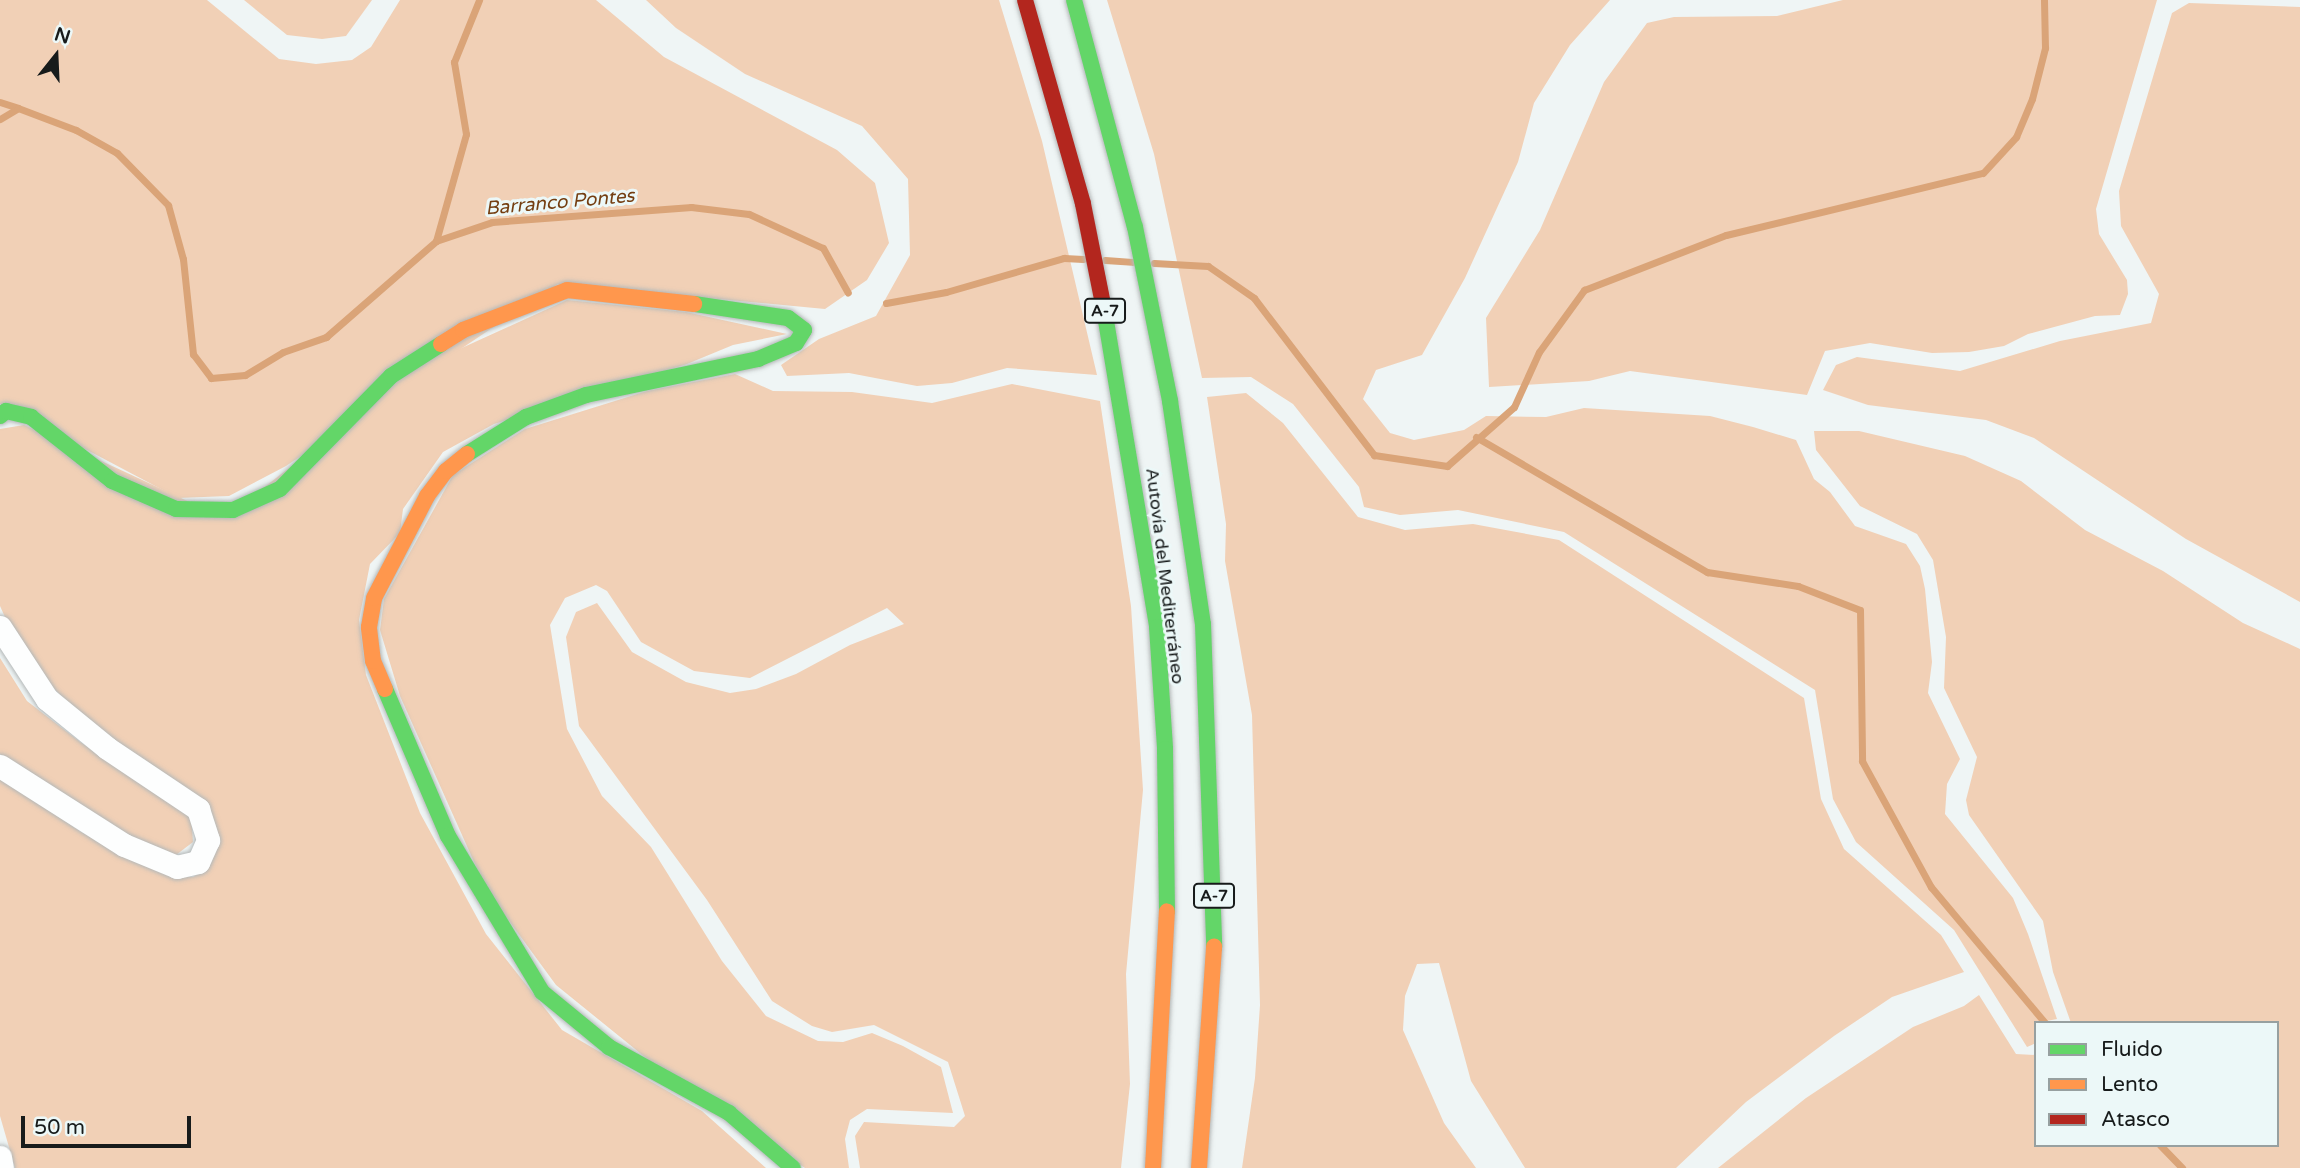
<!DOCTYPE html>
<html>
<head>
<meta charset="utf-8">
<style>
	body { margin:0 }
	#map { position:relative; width:2300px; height:1168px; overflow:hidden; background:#eff5f5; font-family:"Varela Round",sans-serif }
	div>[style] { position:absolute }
	.green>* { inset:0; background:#f1d0b6 }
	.stream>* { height:7px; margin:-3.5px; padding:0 3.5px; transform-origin:3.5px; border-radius:3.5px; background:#daa478 }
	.roads { filter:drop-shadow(0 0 2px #b4b8b8) drop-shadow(0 0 2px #b4b8b8) }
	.street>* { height:23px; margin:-11.5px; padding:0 11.5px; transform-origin:11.5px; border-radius:11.5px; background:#fdfefe }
	.fast>* { height:16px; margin:-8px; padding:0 8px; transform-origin:8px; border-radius:8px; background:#63d668 }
	.slow>* { height:16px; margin:-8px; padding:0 8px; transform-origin:8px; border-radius:8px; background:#ff974d }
	.jam>* { height:16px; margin:-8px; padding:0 8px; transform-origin:8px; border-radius:8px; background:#b3261e }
	span { translate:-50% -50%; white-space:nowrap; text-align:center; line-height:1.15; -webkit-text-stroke:6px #ecf8f8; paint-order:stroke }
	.shield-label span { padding:2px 5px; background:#ecf8f8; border:2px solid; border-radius:5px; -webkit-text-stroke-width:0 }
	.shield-label { font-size:16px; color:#171b1b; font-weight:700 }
	.street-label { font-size:18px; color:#171b1b }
	.water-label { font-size:19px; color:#743e11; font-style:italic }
	.legend { position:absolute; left:2034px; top:1021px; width:245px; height:126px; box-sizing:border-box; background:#ecf8f8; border:2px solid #97a0a0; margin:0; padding:9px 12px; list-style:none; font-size:21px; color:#171b1b }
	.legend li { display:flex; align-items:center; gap:14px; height:35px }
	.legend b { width:35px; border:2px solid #97a0a0 }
	.north { position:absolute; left:21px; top:21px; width:70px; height:70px; -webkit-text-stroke:5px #ecf8f8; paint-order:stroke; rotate:18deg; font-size:19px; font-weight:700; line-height:28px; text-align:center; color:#171b1b }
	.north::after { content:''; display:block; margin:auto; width:24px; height:32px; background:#171b1b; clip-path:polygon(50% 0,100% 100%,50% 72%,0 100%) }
	.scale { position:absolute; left:21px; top:1116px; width:170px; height:32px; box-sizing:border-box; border:4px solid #171b1b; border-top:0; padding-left:9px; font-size:21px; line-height:24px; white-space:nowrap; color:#171b1b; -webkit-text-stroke:5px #ecf8f8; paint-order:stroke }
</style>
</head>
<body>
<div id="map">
	<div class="green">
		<i style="clip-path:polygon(0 0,207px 0,279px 59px,316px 64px,352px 60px,371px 47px,400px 0,596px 0,664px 57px,837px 150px,875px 183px,889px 243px,867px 280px,825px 309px,558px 284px,286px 466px,229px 496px,178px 498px,0 404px)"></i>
		<i style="clip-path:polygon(244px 0,372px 0,346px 36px,322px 39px,287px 35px)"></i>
		<i style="clip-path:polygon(646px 0,999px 0,1042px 141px,1097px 375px,1007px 368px,952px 383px,917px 386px,849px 373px,787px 376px,781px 365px,819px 339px,876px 316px,910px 255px,908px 179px,862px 126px,745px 74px,676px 28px)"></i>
		<i style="clip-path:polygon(1107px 0,1610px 0,1570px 45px,1534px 103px,1518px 162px,1465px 278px,1422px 355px,1376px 370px,1363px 399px,1390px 433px,1414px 440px,1464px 430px,1486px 416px,1546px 417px,1584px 408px,1710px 416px,1753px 427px,1796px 440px,1814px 479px,1830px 492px,1855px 526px,1906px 544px,1920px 566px,1925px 589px,1932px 662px,1928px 693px,1960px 759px,1947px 784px,1945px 814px,2013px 898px,2028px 934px,2057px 1019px,2036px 1023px,2036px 1043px,2027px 1047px,1954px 930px,1856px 842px,1833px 799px,1815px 690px,1564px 532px,1458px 510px,1400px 515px,1364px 507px,1359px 487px,1293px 404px,1251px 377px,1202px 378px,1154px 154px)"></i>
		<i style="clip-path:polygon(1843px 0,2157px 0,2096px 209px,2099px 234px,2127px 280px,2128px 294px,2120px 315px,2095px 316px,2028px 334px,2004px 346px,1969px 352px,1932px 353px,1870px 343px,1825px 351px,1807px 395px,1630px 371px,1589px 381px,1489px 387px,1486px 318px,1540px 230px,1604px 82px,1647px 23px,1674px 17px,1777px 16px)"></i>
		<i style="clip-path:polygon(2189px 3px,2300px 7px,2300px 602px,2186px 539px,2034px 438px,1986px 420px,1868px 405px,1823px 390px,1836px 365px,1857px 357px,1960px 371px,2060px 341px,2151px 323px,2159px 294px,2121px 226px,2119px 191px,2172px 13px)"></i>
		<i style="clip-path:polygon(567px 300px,686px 312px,787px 334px,733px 345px,687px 364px,494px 424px,443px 452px,403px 509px,400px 533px,370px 564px,359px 620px,366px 675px,420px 813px,486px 934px,562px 1030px,702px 1111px,766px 1168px,15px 1168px,0 1116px,0 777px,81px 832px,175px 877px,193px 877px,209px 868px,217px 838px,208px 805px,86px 720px,41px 676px,5px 617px,0 606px,0 429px,24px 425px,224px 518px,420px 367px)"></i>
		<i style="clip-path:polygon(735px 374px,773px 391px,852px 392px,932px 403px,1012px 384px,1100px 401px,1131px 606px,1143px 790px,1126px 974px,1130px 1084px,1121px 1168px,860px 1168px,855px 1136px,864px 1122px,954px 1127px,965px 1116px,948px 1062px,874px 1025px,832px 1032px,812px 1026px,772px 1001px,707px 900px,579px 726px,566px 637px,576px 612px,597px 603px,632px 652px,686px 682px,730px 693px,756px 689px,796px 674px,850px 645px,904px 624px,887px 608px,750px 678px,694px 671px,641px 642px,607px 591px,596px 585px,565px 598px,550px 625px,567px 729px,602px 796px,651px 847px,722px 961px,766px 1016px,818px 1041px,843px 1042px,872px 1033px,903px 1046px,941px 1067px,953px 1113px,867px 1109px,850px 1120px,845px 1139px,849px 1168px,805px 1168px,656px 1066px,556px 985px,487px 891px,400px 696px,380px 630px,384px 599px,453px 475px,525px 429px,647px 391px)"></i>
		<i style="clip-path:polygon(1246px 393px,1283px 423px,1358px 517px,1405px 530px,1473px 524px,1559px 540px,1804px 698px,1821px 799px,1844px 849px,1941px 935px,1964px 972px,1892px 997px,1834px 1036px,1746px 1102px,1676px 1168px,1525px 1168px,1471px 1081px,1439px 963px,1417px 964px,1405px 996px,1403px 1030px,1444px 1123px,1476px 1168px,1242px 1168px,1255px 1078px,1260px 1005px,1252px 715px,1225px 561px,1226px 524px,1207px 397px)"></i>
		<i style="clip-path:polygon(1814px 431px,1859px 431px,1965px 456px,2021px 481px,2085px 530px,2163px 571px,2243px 623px,2300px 649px,2300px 1168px,1718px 1168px,1806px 1098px,1913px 1027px,1964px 1006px,1979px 995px,2016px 1054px,2036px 1055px,2036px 1145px,2277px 1145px,2277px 1023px,2071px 1023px,2053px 972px,2043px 921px,1969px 815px,1966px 800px,1977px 757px,1944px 688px,1946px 637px,1933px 560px,1917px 534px,1860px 506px,1816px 450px)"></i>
		<i style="clip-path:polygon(0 658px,27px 701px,80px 742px,191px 814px,193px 842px,176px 855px,127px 835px,0 754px)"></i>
	</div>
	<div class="stream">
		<i style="left:0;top:102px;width:19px;rotate:18deg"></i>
		<i style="left:0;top:119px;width:21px;rotate:-31deg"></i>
		<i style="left:18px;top:108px;width:62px;rotate:20.8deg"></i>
		<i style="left:76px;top:130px;width:47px;rotate:29.3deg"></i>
		<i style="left:117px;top:153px;width:73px;rotate:45.6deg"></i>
		<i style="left:168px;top:205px;width:56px;rotate:74.5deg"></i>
		<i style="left:183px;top:259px;width:96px;rotate:84deg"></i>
		<i style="left:193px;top:354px;width:30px;rotate:53deg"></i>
		<i style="left:211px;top:378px;width:34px;rotate:-5deg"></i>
		<i style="left:245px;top:375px;width:44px;rotate:-31.2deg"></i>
		<i style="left:283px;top:352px;width:46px;rotate:-19.2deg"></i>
		<i style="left:326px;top:337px;width:146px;rotate:-41.1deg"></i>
		<i style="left:436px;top:241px;width:59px;rotate:-18.7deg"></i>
		<i style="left:492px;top:222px;width:200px;rotate:-4.3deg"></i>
		<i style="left:691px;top:207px;width:58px;rotate:6.9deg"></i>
		<i style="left:749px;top:214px;width:81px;rotate:24.7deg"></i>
		<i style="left:823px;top:248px;width:51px;rotate:60.9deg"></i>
		<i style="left:436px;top:241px;width:111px;rotate:-74.3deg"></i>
		<i style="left:466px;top:134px;width:73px;rotate:-99.5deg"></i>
		<i style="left:454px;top:62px;width:67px;rotate:-68deg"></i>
		<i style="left:1105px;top:260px;width:27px;rotate:4deg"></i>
		<i style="left:1154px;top:263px;width:54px;rotate:3.2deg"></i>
		<i style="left:1208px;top:266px;width:56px;rotate:34.8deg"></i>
		<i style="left:1254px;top:298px;width:198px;rotate:52.6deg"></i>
		<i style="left:1374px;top:455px;width:74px;rotate:8.6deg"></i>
		<i style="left:1447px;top:466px;width:89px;rotate:-41.4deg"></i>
		<i style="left:1514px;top:407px;width:60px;rotate:-65.6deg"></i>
		<i style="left:1539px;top:352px;width:77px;rotate:-54deg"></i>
		<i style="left:1584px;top:290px;width:152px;rotate:-21.2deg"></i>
		<i style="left:1726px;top:235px;width:264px;rotate:-13.6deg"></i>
		<i style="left:1983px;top:173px;width:49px;rotate:-47.5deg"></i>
		<i style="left:2016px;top:137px;width:41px;rotate:-67.2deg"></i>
		<i style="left:2032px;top:99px;width:53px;rotate:-75.7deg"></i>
		<i style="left:2045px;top:48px;width:48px;rotate:-91.2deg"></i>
		<i style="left:886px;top:303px;width:61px;rotate:-10.4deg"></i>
		<i style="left:946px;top:292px;width:123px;rotate:-16.1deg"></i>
		<i style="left:1064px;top:258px;width:19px;rotate:3deg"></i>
		<i style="left:1476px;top:437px;width:268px;rotate:30.3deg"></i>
		<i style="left:1707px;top:572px;width:92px;rotate:8.7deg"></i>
		<i style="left:1798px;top:586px;width:66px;rotate:21.2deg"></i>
		<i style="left:1860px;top:610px;width:151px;rotate:89.2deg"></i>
		<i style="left:1862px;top:761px;width:144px;rotate:61.3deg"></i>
		<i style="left:1931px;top:887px;width:177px;rotate:50deg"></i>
		<i style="left:2160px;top:1145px;width:32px;rotate:46deg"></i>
	</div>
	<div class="roads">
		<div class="street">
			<i style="left:0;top:627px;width:86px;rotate:56.9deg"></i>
			<i style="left:47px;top:699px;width:77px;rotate:39.2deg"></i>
			<i style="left:107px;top:748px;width:110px;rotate:33.8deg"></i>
			<i style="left:198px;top:809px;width:33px;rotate:72deg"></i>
			<i style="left:208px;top:840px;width:24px;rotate:114deg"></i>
			<i style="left:198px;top:862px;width:22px;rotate:167deg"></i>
			<i style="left:177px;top:867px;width:57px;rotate:-157.5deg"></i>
			<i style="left:124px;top:845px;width:147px;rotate:-147.5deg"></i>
			<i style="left:0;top:1157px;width:11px;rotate:80deg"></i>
		</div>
		<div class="fast">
			<i style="left:1074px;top:0;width:235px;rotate:75deg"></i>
			<i style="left:1135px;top:227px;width:177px;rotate:78.6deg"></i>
			<i style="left:1170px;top:401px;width:225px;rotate:81.6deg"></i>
			<i style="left:1203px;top:624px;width:323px;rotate:88deg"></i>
			<i style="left:1104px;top:309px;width:322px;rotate:80.5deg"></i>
			<i style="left:1157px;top:627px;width:122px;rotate:86.2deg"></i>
			<i style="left:1165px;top:749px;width:162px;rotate:89.3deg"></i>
			<i style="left:0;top:416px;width:8px;rotate:-40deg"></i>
			<i style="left:6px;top:411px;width:26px;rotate:13deg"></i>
			<i style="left:31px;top:417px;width:103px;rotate:38.3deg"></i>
			<i style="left:112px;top:481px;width:70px;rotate:23.6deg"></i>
			<i style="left:176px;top:509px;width:57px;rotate:1deg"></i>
			<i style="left:233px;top:510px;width:51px;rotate:-24.1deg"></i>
			<i style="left:280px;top:489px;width:158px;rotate:-45.5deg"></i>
			<i style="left:391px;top:376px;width:59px;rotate:-32.6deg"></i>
			<i style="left:467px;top:454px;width:70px;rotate:-32.1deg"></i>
			<i style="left:526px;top:417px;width:64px;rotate:-20.1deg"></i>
			<i style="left:586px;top:395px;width:176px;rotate:-11.8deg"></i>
			<i style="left:758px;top:359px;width:41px;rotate:-22.8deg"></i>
			<i style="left:796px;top:343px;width:15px;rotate:-58deg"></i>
			<i style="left:804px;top:330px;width:20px;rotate:-143deg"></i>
			<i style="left:788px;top:318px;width:95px;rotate:-171.5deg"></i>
			<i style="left:385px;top:689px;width:160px;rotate:66.8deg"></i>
			<i style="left:448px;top:836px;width:182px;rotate:58.9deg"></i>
			<i style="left:542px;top:992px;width:87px;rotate:39.4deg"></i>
			<i style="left:609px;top:1047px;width:137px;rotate:28.8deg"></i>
			<i style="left:729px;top:1113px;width:84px;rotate:40.7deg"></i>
		</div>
		<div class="slow">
			<i style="left:441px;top:344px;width:26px;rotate:-32deg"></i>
			<i style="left:463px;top:330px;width:111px;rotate:-21deg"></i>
			<i style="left:567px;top:290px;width:128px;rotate:6.3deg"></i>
			<i style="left:385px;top:689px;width:30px;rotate:-113deg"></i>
			<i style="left:373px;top:661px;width:34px;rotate:-97deg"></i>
			<i style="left:369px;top:627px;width:29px;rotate:-80deg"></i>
			<i style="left:374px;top:598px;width:115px;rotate:-62.5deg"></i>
			<i style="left:427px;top:496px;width:31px;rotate:-53deg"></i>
			<i style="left:446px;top:471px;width:27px;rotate:-39deg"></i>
			<i style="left:1153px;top:1168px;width:257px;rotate:-86.9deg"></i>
			<i style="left:1199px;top:1168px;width:222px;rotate:-86.1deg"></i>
		</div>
		<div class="jam">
			<i style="left:1025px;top:0;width:212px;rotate:74.1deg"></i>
			<i style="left:1083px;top:204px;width:107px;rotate:78.7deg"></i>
		</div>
	</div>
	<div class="shield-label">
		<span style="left:1105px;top:311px">A-7</span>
		<span style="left:1214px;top:896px">A-7</span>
	</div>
	<div class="street-label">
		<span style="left:1165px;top:576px;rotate:83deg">Autovía del Mediterráneo</span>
	</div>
	<div class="water-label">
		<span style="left:560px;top:203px;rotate:-5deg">Barranco Pontes</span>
	</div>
	<ul class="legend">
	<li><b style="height:9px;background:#63d668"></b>Fluido</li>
	<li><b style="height:9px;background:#ff974d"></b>Lento</li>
	<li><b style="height:9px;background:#b3261e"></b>Atasco</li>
	</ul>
	<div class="north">N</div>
	<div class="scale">50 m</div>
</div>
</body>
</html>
